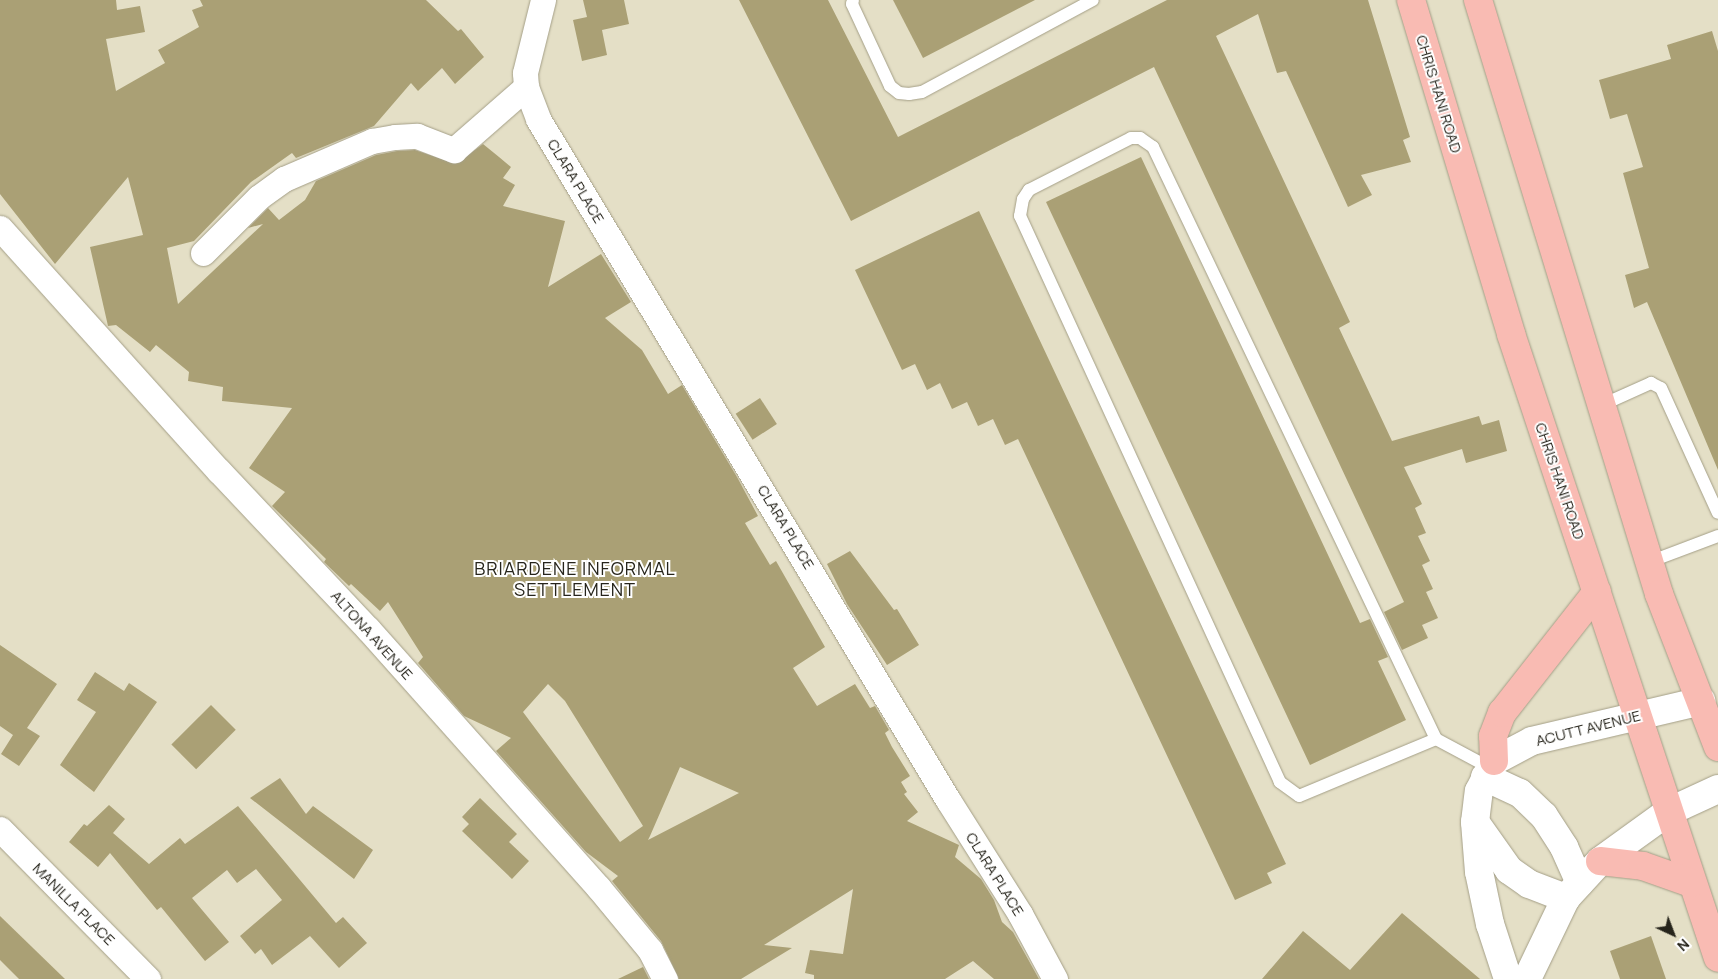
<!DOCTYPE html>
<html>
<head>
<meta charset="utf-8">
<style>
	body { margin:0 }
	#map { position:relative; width:1718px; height:979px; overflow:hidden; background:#e4dfc6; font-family:Manrope,sans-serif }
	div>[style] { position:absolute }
	.building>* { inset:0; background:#aaa075; transform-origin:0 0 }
	.roads { filter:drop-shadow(0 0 1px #a49f87) drop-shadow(0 0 1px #a49f87) }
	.service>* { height:12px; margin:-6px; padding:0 6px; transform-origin:6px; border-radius:6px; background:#fff }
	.minor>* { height:25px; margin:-12.5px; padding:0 12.5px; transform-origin:12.5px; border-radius:12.5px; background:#fff }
	.tertiary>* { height:28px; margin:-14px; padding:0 14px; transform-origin:14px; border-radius:14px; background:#fff }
	.primary>* { height:28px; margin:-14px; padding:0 14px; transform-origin:14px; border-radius:14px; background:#f9bbb3 }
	span { translate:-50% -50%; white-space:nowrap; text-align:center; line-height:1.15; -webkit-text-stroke:4px #fff; paint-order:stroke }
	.street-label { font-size:15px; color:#26241b }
	.quarter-label { font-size:18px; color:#26241b; letter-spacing:1px }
	.north { position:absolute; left:1648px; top:909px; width:50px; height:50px; -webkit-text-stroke:4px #fff; paint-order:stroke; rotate:137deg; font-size:14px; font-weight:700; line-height:20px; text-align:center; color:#26241b }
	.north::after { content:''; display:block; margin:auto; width:18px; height:22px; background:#26241b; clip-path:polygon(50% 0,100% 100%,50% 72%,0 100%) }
</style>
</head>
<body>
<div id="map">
	<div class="building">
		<i style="clip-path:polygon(evenodd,0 0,116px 0,117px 10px,140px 6px,145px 32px,106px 39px,116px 91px,165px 63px,158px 50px,199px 27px,192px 10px,203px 6px,200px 0,426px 0,458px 31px,461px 29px,484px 57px,455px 84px,442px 68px,418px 91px,411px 83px,374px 126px,296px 158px,292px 153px,251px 182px,194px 241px,167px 248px,178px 304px,263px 224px,248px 228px,268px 208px,279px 220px,305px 200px,316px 181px,376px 155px,397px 151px,415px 150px,456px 164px,483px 144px,499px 157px,511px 167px,503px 178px,515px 185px,503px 206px,565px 221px,548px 287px,601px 254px,631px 302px,605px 318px,642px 350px,668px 394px,682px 385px,737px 477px,758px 516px,745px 523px,770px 565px,776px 561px,825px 647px,793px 668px,817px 706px,855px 684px,870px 708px,875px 706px,889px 730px,885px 733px,892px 747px,910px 776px,901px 782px,907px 792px,904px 794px,918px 812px,907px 821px,959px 845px,955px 857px,981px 879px,994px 900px,1002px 922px,1013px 932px,1039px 979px,994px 979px,973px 961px,945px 979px,814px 979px,814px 975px,805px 973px,810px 950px,843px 954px,853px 889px,764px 945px,792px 948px,741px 979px,679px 979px,661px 941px,612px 881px,618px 876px,586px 852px,496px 751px,511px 738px,464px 716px,418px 663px,423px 657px,388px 602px,380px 611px,351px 584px,349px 586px,324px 562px,326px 559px,272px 506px,285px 492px,249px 468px,292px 408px,222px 401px,223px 387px,188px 381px,189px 372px,156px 345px,150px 352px,116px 325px,108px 326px,90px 247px,143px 235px,128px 177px,55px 264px,0 194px,0 0,548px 684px,565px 701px,643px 826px,620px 842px,523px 712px,548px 684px,0 0,680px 767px,739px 793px,648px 840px,650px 836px,680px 767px)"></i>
		<i style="clip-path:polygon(583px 0,624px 0,629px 24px,602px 30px,607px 55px,582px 61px,573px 20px,587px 17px)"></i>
		<i style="clip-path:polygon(739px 0,828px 0,898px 137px,1167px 0,1368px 0,1410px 137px,1403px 140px,1411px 162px,1361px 175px,1372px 195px,1348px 207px,1286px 71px,1277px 73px,1258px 14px,1216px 36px,1350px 322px,1339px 328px,1392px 441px,1479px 416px,1482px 425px,1499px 420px,1507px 451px,1466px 463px,1462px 449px,1404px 467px,1422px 504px,1415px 508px,1426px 533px,1418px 536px,1430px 561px,1422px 565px,1433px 589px,1426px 592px,1438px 618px,1422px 625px,1428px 638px,1402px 650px,1384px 612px,1404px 602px,1154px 67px,851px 221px)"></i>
		<i style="clip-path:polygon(893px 0,1035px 0,923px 58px)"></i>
		<i style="clip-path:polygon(1712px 31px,1718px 51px,1718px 470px,1647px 302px,1634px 308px,1625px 275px,1649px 268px,1623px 173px,1643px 167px,1627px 114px,1610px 119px,1599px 80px,1671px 59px,1667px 45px)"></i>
		<i style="clip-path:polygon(1141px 157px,1360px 623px,1370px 619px,1388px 657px,1378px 661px,1406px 720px,1310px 765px,1046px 202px)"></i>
		<i style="clip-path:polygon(979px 211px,1286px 864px,1267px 873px,1272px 883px,1235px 900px,1018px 439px,1005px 445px,993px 419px,978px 426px,967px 402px,952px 409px,940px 383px,927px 390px,915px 364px,902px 370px,855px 270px)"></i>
		<i style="left:760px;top:398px;width:31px;height:29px;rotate:57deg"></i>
		<i style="clip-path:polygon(850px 551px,894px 610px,897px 609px,919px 645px,887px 665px,847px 604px,827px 564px)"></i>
		<i style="clip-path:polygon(0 645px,57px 684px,27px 728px,40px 736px,19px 766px,1px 754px,13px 735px,0 726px)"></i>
		<i style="clip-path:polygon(95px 672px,124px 691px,129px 683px,157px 702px,94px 792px,60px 765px,96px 712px,77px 700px)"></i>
		<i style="left:211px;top:705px;width:35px;height:56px;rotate:45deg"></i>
		<i style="clip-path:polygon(280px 778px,306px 814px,313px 806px,373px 850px,354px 879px,250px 798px)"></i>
		<i style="clip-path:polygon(480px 798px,517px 834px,509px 842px,529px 861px,512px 879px,462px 831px,469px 824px,462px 817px)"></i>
		<i style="clip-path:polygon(109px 805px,125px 819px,113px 833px,149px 864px,180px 838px,185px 844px,238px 806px,336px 923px,343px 917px,367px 943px,339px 968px,310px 936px,272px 965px,261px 949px,255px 954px,240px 936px,282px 900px,256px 869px,237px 883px,227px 870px,192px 898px,229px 942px,205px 961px,161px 907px,157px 910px,110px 853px,98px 867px,69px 842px,84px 824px,87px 826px)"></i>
		<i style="clip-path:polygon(1402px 913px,1480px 979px,1262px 979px,1303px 931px,1350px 970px)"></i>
		<i style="clip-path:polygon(0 916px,65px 979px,19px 979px,0 960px)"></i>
		<i style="clip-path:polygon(1651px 936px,1666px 979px,1620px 979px,1610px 951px)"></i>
		<i style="clip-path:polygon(643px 967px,649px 979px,618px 979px)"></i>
	</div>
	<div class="roads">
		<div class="service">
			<i style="left:853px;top:0;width:4px;rotate:104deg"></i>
			<i style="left:852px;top:4px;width:90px;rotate:65.1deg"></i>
			<i style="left:890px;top:86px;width:11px;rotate:38deg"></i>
			<i style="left:899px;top:93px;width:10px;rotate:6deg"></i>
			<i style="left:909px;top:94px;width:13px;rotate:-9deg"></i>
			<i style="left:922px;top:92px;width:194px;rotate:-28.3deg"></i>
			<i style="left:1602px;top:405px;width:54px;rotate:-24.2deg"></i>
			<i style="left:1651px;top:383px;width:11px;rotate:27deg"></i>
			<i style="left:1661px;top:388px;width:137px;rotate:65.5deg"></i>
			<i style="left:1649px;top:562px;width:74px;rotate:-20.6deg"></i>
			<i style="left:1436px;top:739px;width:148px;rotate:157.4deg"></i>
			<i style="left:1299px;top:796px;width:24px;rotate:-144deg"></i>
			<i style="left:1280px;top:782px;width:623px;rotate:-114.67deg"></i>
			<i style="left:1020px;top:216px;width:17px;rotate:-80deg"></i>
			<i style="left:1023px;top:199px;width:11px;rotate:-56deg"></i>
			<i style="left:1029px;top:190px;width:114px;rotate:-27deg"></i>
			<i style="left:1131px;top:138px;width:9px"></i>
			<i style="left:1140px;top:138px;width:16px;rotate:35deg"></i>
			<i style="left:1153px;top:147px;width:656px;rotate:64.45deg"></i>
			<i style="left:1436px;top:739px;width:61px;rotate:28.2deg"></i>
		</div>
		<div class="minor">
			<i style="left:543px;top:0;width:75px;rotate:103.9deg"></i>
			<i style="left:525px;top:73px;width:14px;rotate:86deg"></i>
			<i style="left:526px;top:87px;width:34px;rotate:69deg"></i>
			<i style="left:538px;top:119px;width:795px;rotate:58.95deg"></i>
			<i style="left:948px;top:800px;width:135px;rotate:57.7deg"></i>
			<i style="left:1020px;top:914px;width:74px;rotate:61.7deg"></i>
			<i style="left:0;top:228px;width:327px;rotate:48deg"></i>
			<i style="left:219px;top:471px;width:217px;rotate:46.7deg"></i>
			<i style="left:368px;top:629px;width:346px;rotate:48.3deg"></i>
			<i style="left:598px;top:887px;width:82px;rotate:50.5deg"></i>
			<i style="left:650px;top:950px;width:33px;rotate:63deg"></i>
			<i style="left:203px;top:253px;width:79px;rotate:-45deg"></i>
			<i style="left:259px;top:197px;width:31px;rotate:-36deg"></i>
			<i style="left:284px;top:179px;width:96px;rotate:-23.4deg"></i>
			<i style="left:372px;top:141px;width:23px;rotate:-10deg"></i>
			<i style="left:395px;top:137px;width:22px;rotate:-3deg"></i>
			<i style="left:417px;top:136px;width:40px;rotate:21deg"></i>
			<i style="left:454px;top:150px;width:96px;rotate:-41.2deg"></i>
			<i style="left:0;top:829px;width:211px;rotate:45.4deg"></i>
		</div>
		<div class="tertiary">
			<i style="left:1485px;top:777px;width:38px;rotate:25deg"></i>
			<i style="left:1520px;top:793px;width:33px;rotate:44deg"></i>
			<i style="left:1544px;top:816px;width:37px;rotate:57deg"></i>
			<i style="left:1564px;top:847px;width:39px;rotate:66deg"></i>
			<i style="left:1478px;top:826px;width:54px;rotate:54.8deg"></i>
			<i style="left:1509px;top:870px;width:24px;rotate:35deg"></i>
			<i style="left:1529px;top:884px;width:40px;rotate:21deg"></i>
			<i style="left:1508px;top:979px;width:58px;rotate:-108.1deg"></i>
			<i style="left:1490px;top:924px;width:53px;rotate:-101.9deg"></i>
			<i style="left:1479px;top:872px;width:50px;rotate:-94.6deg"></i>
			<i style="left:1475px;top:822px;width:31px;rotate:-83deg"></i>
			<i style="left:1479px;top:791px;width:34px;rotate:-63deg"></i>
			<i style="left:1494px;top:761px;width:43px;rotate:-27.8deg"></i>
			<i style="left:1532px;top:741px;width:174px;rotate:-13.3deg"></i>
			<i style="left:1527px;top:979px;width:90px;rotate:-64.3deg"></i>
			<i style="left:1566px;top:898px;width:50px;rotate:-47.4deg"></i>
			<i style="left:1600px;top:861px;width:84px;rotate:-35.8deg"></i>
			<i style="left:1668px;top:812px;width:55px;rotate:-24.7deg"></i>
		</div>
		<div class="primary">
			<i style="left:1411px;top:0;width:349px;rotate:73.3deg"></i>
			<i style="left:1511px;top:334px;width:657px;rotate:71.65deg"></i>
			<i style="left:1478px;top:0;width:621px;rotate:73.05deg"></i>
			<i style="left:1659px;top:594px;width:164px;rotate:68.9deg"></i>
			<i style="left:1494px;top:761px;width:25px;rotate:-92deg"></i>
			<i style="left:1493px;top:736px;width:25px;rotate:-69deg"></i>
			<i style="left:1502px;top:713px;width:154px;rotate:-51.9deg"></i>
			<i style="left:1600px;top:861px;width:43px;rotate:6.6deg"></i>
			<i style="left:1643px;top:866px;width:51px;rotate:19.5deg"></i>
		</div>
	</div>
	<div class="street-label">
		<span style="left:1439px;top:94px;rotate:73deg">CHRIS HANI ROAD</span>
		<span style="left:576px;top:181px;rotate:59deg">CLARA PLACE</span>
		<span style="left:1560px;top:481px;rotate:71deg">CHRIS HANI ROAD</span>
		<span style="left:786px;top:527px;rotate:59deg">CLARA PLACE</span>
		<span style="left:372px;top:635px;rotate:48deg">ALTONA AVENUE</span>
		<span style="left:1588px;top:728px;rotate:-14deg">ACUTT AVENUE</span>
		<span style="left:995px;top:874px;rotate:58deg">CLARA PLACE</span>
		<span style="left:74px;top:904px;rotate:45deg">MANILLA PLACE</span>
	</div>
	<div class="quarter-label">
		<span style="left:575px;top:579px">BRIARDENE INFORMAL<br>SETTLEMENT</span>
	</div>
	<div class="north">N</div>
</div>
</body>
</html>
